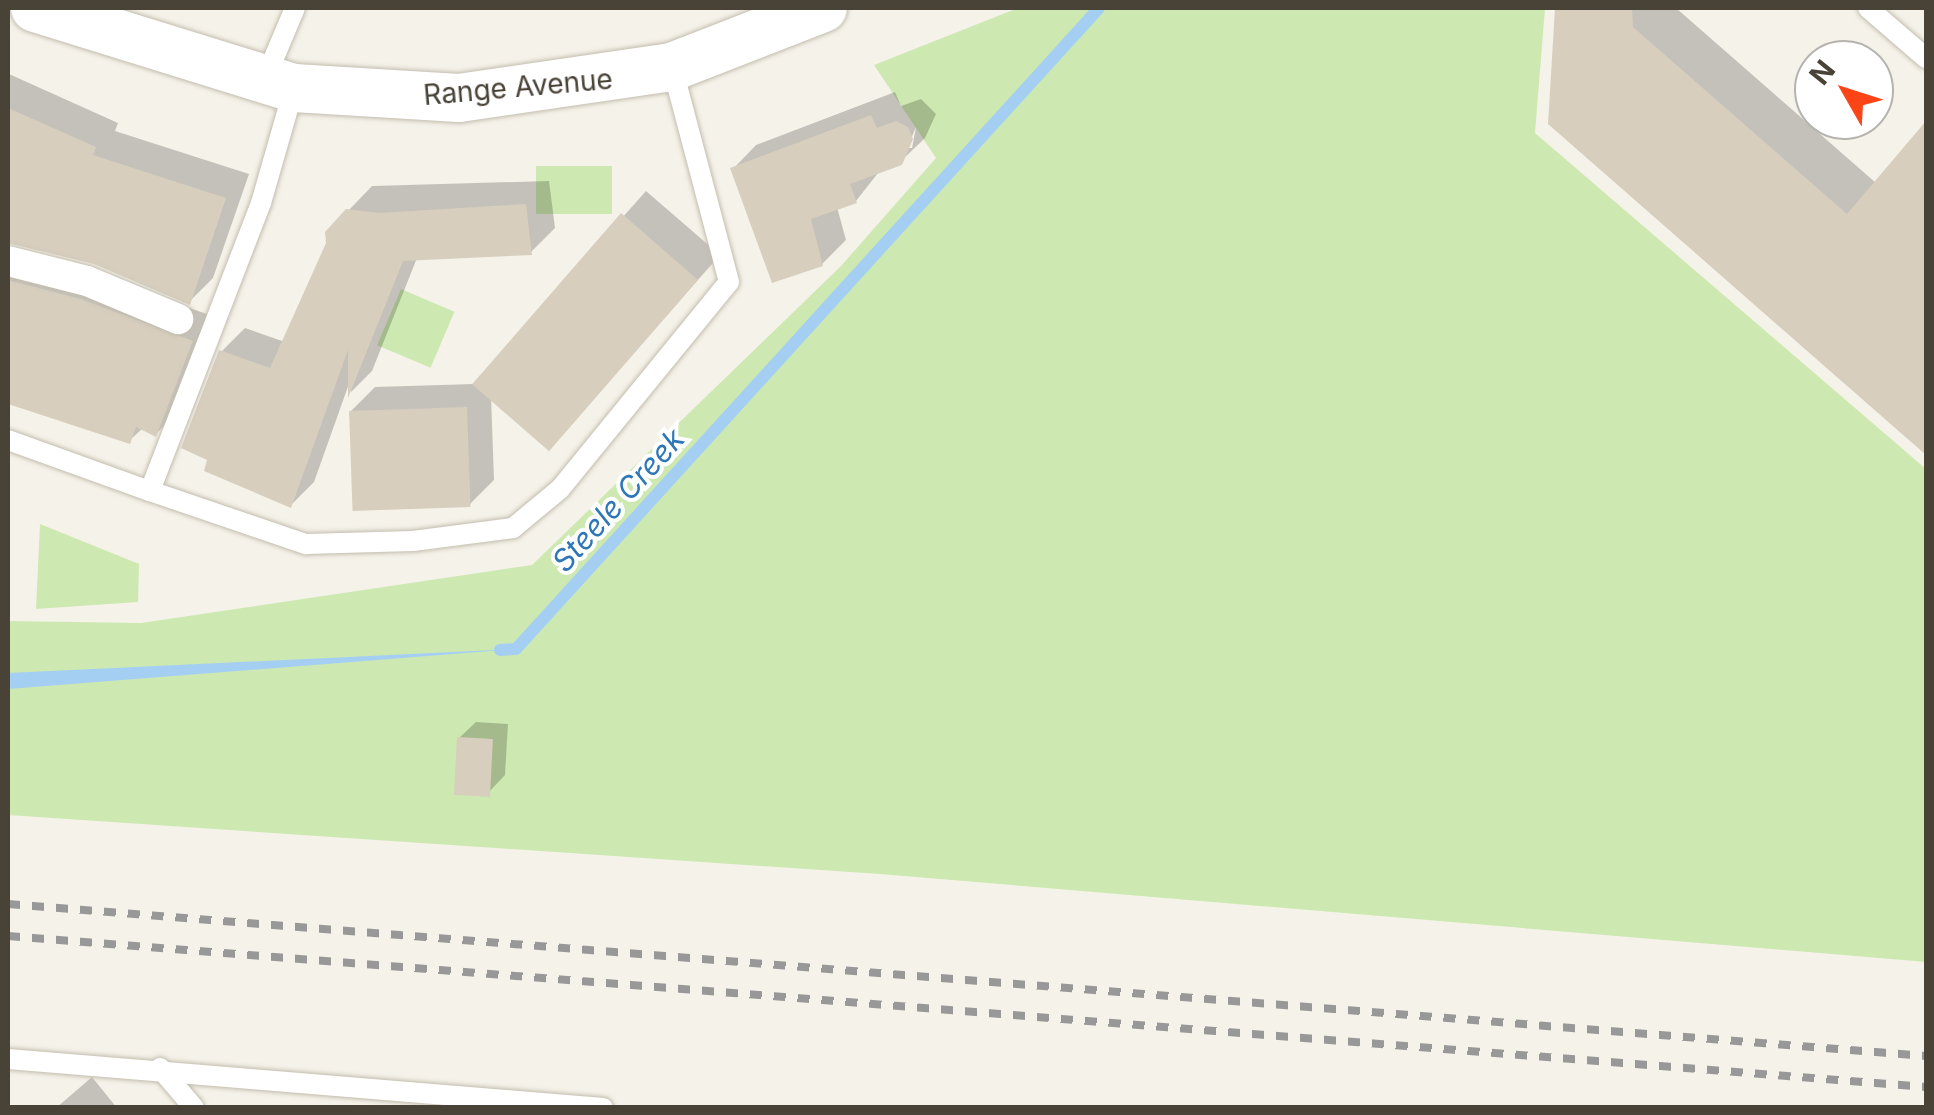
<!DOCTYPE html>
<html>
<head>
<meta charset="utf-8">
<style>
	body { margin:0 }
	#map { position:relative; width:1934px; height:1115px; overflow:hidden; background:#f5f2e9; font-family:Inter,sans-serif }
	div>[style] { position:absolute }
	.green>* { inset:0; background:#cde9b1; transform-origin:0 0 }
	.water>* { inset:0; background:#a5cff2 }
	.shadow>* { inset:0; background:#0003 }
	.stream>* { height:12px; margin:-6px; padding:0 6px; transform-origin:6px; border-radius:6px; background:#a5cff2 }
	.building>* { inset:0; background:#d7cebe; transform-origin:0 0 }
	.roads { filter:drop-shadow(0 0 2px #c3bdae) drop-shadow(0 0 2px #c3bdae) }
	.service>* { height:20px; margin:-10px; padding:0 10px; transform-origin:10px; border-radius:10px; background:#fff }
	.pedestrian>* { height:30px; margin:-15px; padding:0 15px; transform-origin:15px; border-radius:15px; background:#fff }
	.tertiary>* { height:48px; margin:-24px; padding:0 24px; transform-origin:24px; border-radius:24px; background:#fff }
	.rail>* { height:8px; margin-top:-4px; transform-origin:0; background:repeating-linear-gradient(90deg,#989898 0 12px,transparent 0 24px) }
	span { translate:-50% -50%; white-space:nowrap; text-align:center; line-height:1.15; -webkit-text-stroke:8px #fff; paint-order:stroke }
	.street-label { font-size:28px; color:#484237 }
	.water-label { font-size:30px; color:#2d77b7; font-style:italic }
	.frame { position:absolute; inset:0; border:10px solid #484237; pointer-events:none }
	.north { position:absolute; left:1794px; top:40px; width:100px; height:100px; box-sizing:border-box; background:#fff; border:2px solid #b6b3af; border-radius:50%; rotate:309deg; font-size:28px; font-weight:700; line-height:40px; text-align:center; color:#484237 }
	.north::after { content:''; display:block; margin:auto; width:35px; height:45px; background:#fd4417; clip-path:polygon(50% 0,100% 100%,50% 72%,0 100%) }
</style>
</head>
<body>
<div id="map">
	<div class="green">
		<i style="clip-path:polygon(1018px 8px,1545px 8px,1535px 133px,1926px 469px,1926px 962px,880px 874px,8px 815px,8px 621px,141px 623px,532px 565px,841px 266px,936px 158px,874px 65px)"></i>
		<i style="left:612px;top:166px;width:48px;height:76px;rotate:90deg"></i>
		<i style="left:401px;top:289px;width:58px;height:61px;rotate:23deg"></i>
		<i style="clip-path:polygon(40px 524px,139px 564px,138px 602px,36px 609px)"></i>
	</div>
	<div class="water">
		<i style="clip-path:polygon(516px 649px,8px 689px,8px 673px)"></i>
	</div>
	<div class="shadow">
		<i style="clip-path:polygon(1557px 8px,1676px 8px,1876px 183px,1926px 124px,1926px 451px,1551px 123px)"></i>
		<i style="clip-path:polygon(8px 67px,9px 74px,118px 123px,115px 131px,249px 174px,213px 278px,189px 302px,95px 261px,8px 239px)"></i>
		<i style="clip-path:polygon(evenodd,895px 92px,901px 106px,921px 99px,936px 114px,925px 138px,900px 162px,878px 173px,856px 201px,837px 207px,846px 240px,822px 264px,733px 169px,756px 145px,895px 92px,916px 127px,912px 148px,907px 148px,916px 127px)"></i>
		<i style="clip-path:polygon(549px 181px,555px 228px,531px 252px,417px 258px,372px 371px,351px 392px,350px 381px,314px 482px,291px 505px,221px 352px,245px 328px,285px 342px,348px 211px,372px 186px)"></i>
		<i style="clip-path:polygon(646px 191px,720px 255px,573px 421px,491px 396px,494px 480px,470px 504px,351px 411px,375px 387px,474px 384px)"></i>
		<i style="clip-path:polygon(8px 261px,83px 270px,215px 317px,179px 410px,156px 434px,143px 428px,129px 441px,8px 397px)"></i>
		<i style="clip-path:polygon(476px 722px,508px 724px,505px 775px,489px 792px,459px 738px)"></i>
		<i style="clip-path:polygon(92px 1077px,117px 1108px,56px 1108px)"></i>
	</div>
	<div class="stream">
		<i style="left:500px;top:650px;width:16px;rotate:-4deg"></i>
		<i style="left:516px;top:649px;width:866px;rotate:-47.71deg"></i>
	</div>
	<div class="building">
		<i style="clip-path:polygon(1555px 8px,1632px 8px,1633px 27px,1847px 214px,1926px 121px,1926px 455px,1548px 124px)"></i>
		<i style="clip-path:polygon(8px 108px,96px 147px,93px 155px,226px 198px,190px 305px,94px 264px,8px 243px)"></i>
		<i style="clip-path:polygon(871px 115px,877px 128px,896px 121px,908px 127px,913px 139px,902px 165px,850px 184px,857px 203px,811px 219px,823px 266px,772px 283px,730px 168px)"></i>
		<i style="clip-path:polygon(526px 204px,532px 255px,403px 261px,348px 398px,348px 350px,291px 508px,204px 471px,207px 460px,181px 448px,219px 350px,270px 368px,326px 243px,325px 232px,346px 209px,379px 213px)"></i>
		<i style="left:621px;top:213px;width:102px;height:227px;rotate:41deg"></i>
		<i style="clip-path:polygon(8px 280px,81px 299px,193px 341px,156px 437px,136px 427px,130px 444px,8px 404px)"></i>
		<i style="left:467px;top:407px;width:100px;height:118px;rotate:88deg"></i>
		<i style="left:457px;top:737px;width:36px;height:58px;rotate:3deg"></i>
	</div>
	<div class="roads">
		<div class="service">
			<i style="left:1868px;top:8px;width:77px;rotate:40.8deg"></i>
			<i style="left:265px;top:79px;width:77px;rotate:-67.1deg"></i>
			<i style="left:294px;top:88px;width:120px;rotate:106deg"></i>
			<i style="left:261px;top:203px;width:309px;rotate:111.1deg"></i>
			<i style="left:150px;top:491px;width:165px;rotate:18.8deg"></i>
			<i style="left:306px;top:544px;width:107px;rotate:-1.6deg"></i>
			<i style="left:413px;top:541px;width:101px;rotate:-7.4deg"></i>
			<i style="left:513px;top:528px;width:61px;rotate:-39.7deg"></i>
			<i style="left:560px;top:489px;width:267px;rotate:-50.8deg"></i>
			<i style="left:729px;top:282px;width:222px;rotate:-104.8deg"></i>
			<i style="left:8px;top:440px;width:151px;rotate:19.8deg"></i>
			<i style="left:8px;top:1059px;width:597px;rotate:4.71deg"></i>
			<i style="left:160px;top:1068px;width:52px;rotate:49.6deg"></i>
		</div>
		<div class="pedestrian">
			<i style="left:8px;top:261px;width:81px;rotate:14.2deg"></i>
			<i style="left:87px;top:281px;width:99px;rotate:22.7deg"></i>
		</div>
		<div class="tertiary">
			<i style="left:35px;top:8px;width:271px;rotate:17.2deg"></i>
			<i style="left:294px;top:88px;width:165px;rotate:3.5deg"></i>
			<i style="left:459px;top:98px;width:215px;rotate:-8.3deg"></i>
			<i style="left:672px;top:67px;width:162px;rotate:-21.3deg"></i>
		</div>
	</div>
	<div class="rail">
		<i style="left:8px;top:904px;width:1924px;rotate:4.53deg"></i>
		<i style="left:8px;top:936px;width:1924px;rotate:4.5deg"></i>
	</div>
	<div class="street-label">
		<span style="left:518px;top:87px;rotate:-5deg">Range Avenue</span>
	</div>
	<div class="water-label">
		<span style="left:618px;top:500px;rotate:-48deg">Steele Creek</span>
	</div>
	<div class="frame"></div>
	<div class="north">N</div>
</div>
</body>
</html>
